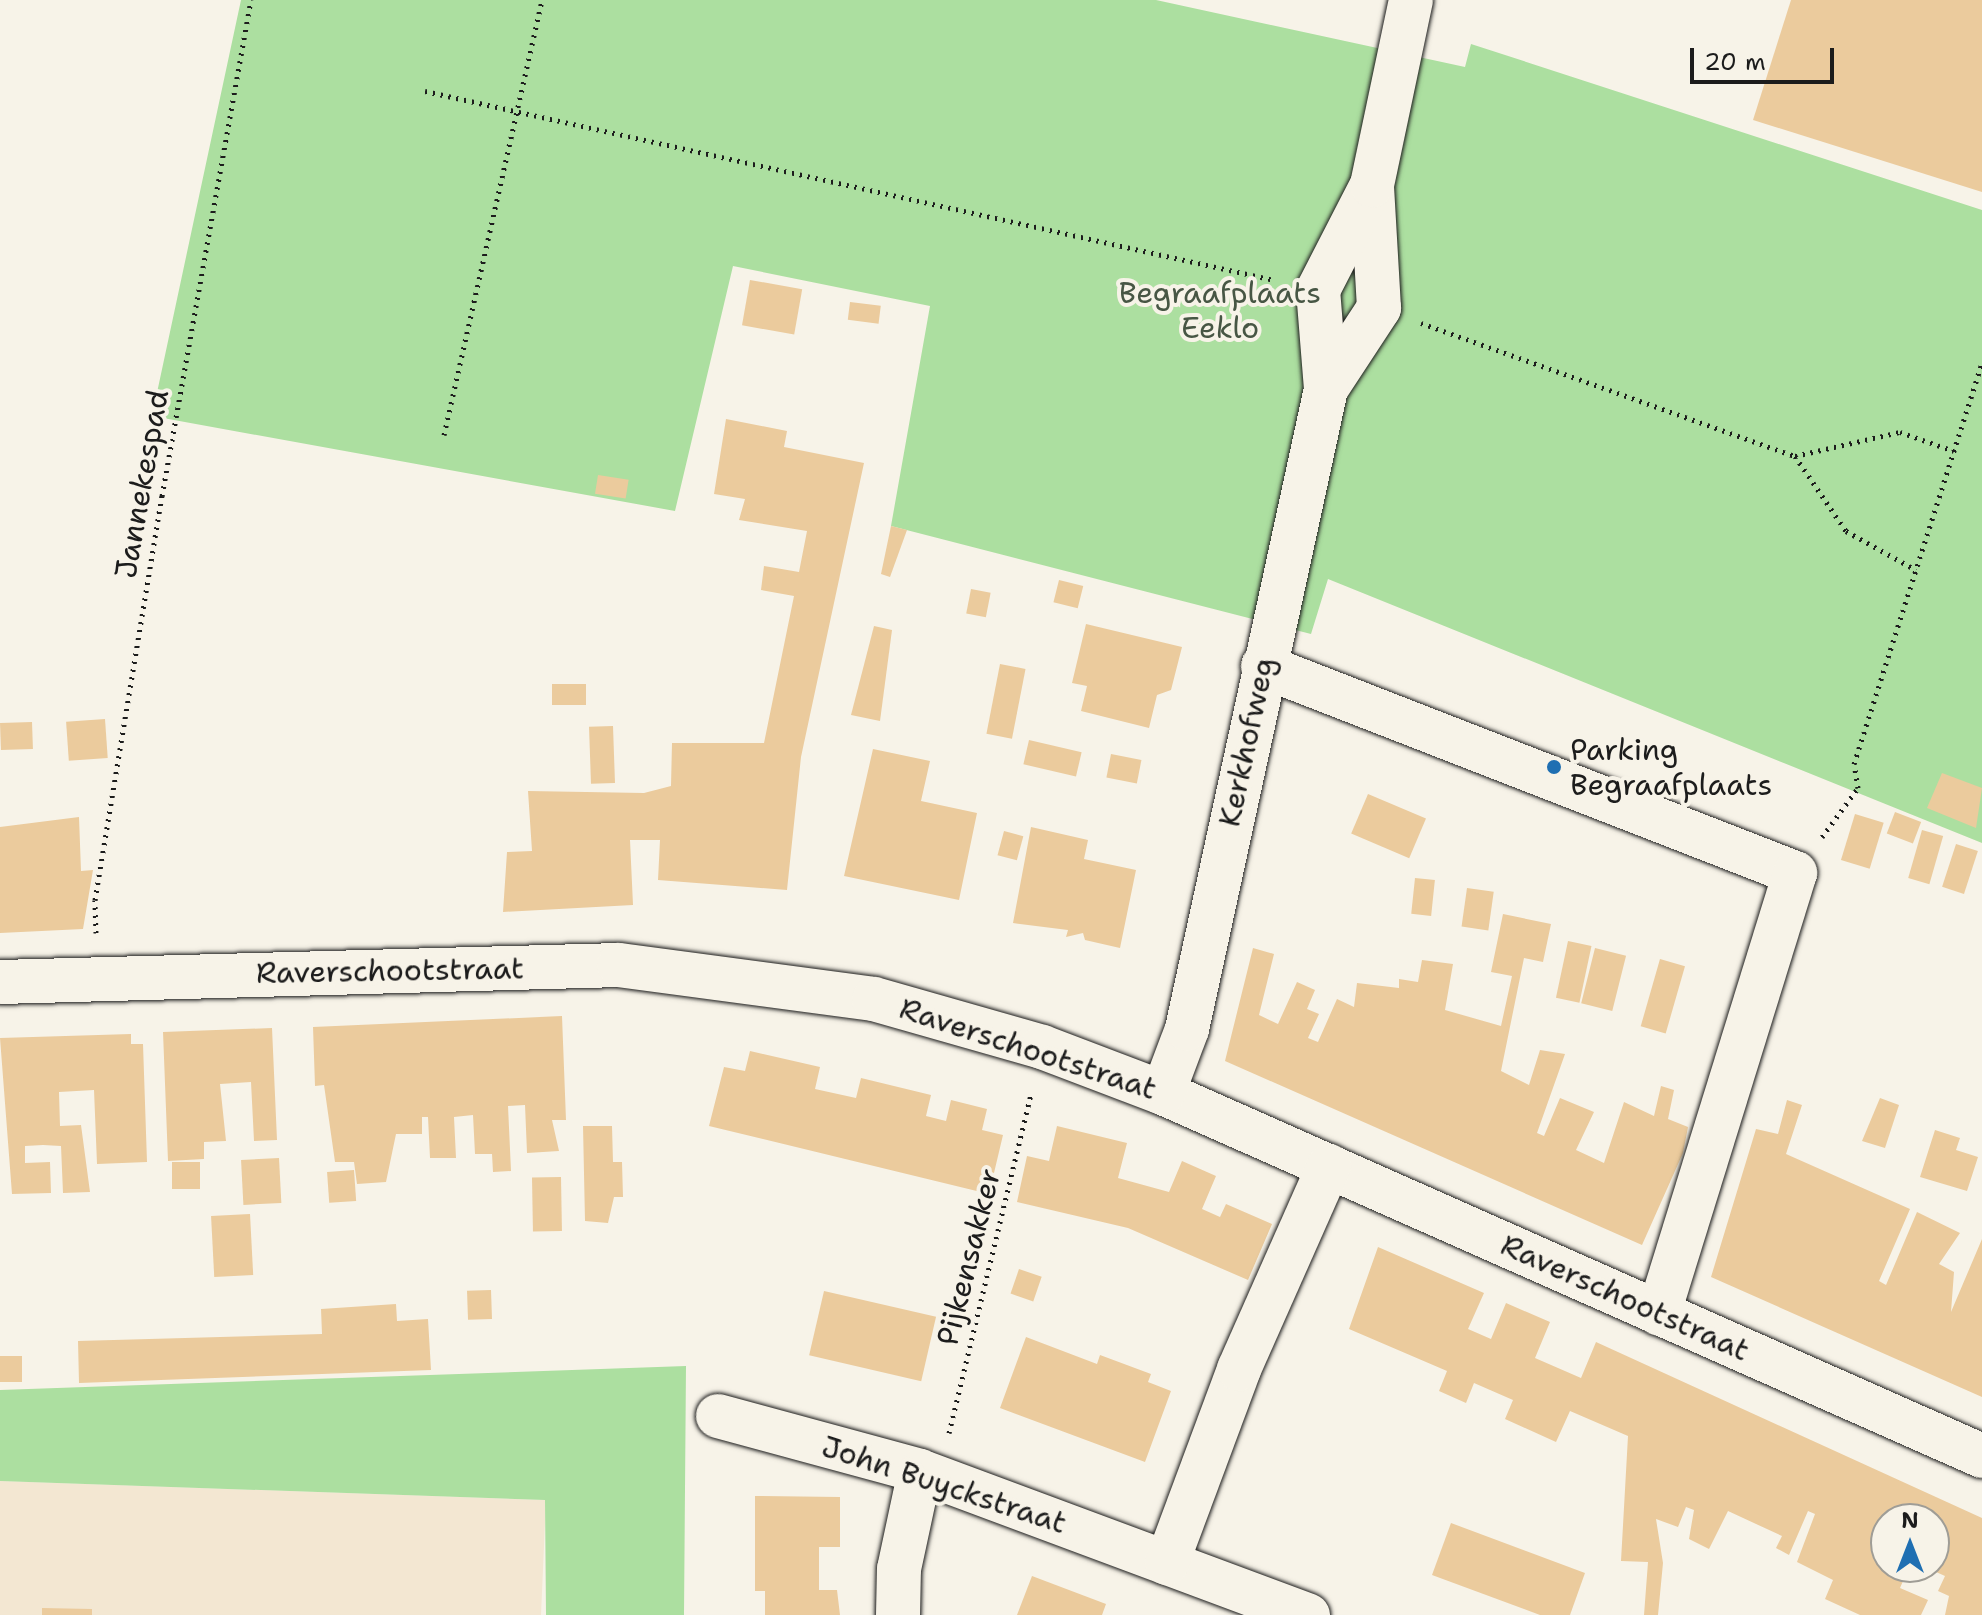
<!DOCTYPE html>
<html>
<head>
<meta charset="utf-8">
<style>
	body { margin:0 }
	#map { position:relative; width:1982px; height:1615px; overflow:hidden; background:#f7f3e8; font-family:"Shantell Sans",sans-serif }
	div>[style] { position:absolute }
	.built>* { inset:0; background:#f3e7d2 }
	.green>* { inset:0; background:#acdfa0 }
	.building>* { inset:0; background:#ebcb9d; transform-origin:0 0 }
	.path>* { height:5px; margin-top:-2.5px; transform-origin:0; background:repeating-linear-gradient(90deg,#1c1c1c 0 2px,transparent 0 8px) }
	.roads { filter:drop-shadow(0 0 2px #1c1c1c) drop-shadow(0 0 2px #1c1c1c) }
	.minor>* { height:44px; margin:-22px; padding:0 22px; transform-origin:22px; border-radius:22px; background:#f7f3e8 }
	.dots>* { width:22px; height:22px; translate:-50% -50%; box-sizing:border-box; border:4px solid #f7f3e8; border-radius:50% }
	span { translate:-50% -50%; white-space:nowrap; text-align:center; line-height:1.15; -webkit-text-stroke:8px #f7f3e8; paint-order:stroke }
	.park-label { font-size:30px; color:#475644 }
	.street-label { font-size:30px; color:#1c1c1c }
	.poi-label { font-size:30px; color:#1c1c1c }
	.left { translate:0 -50%; text-align:left }
	.north { position:absolute; left:1870px; top:1503px; width:80px; height:80px; box-sizing:border-box; background:#f7f3e8; border:2px solid #9f9d96; border-radius:50%; rotate:0deg; font-size:22px; font-weight:700; line-height:32px; text-align:center; color:#1c1c1c }
	.north::after { content:''; display:block; margin:auto; width:28px; height:36px; background:#1f6fb2; clip-path:polygon(50% 0,100% 100%,50% 72%,0 100%) }
	.scale { position:absolute; left:1690px; top:48px; width:144px; height:36px; box-sizing:border-box; border:4px solid #1c1c1c; border-top:0; padding-left:10px; font-size:24px; line-height:28px; white-space:nowrap; color:#1c1c1c; -webkit-text-stroke:6px #f7f3e8; paint-order:stroke }
</style>
</head>
<body>
<div id="map">
	<div class="built">
		<i style="clip-path:polygon(0 1481px,546px 1500px,541px 1615px,0 1615px)"></i>
	</div>
	<div class="green">
		<i style="clip-path:polygon(241px 0,1156px 0,1465px 67px,1471px 44px,1982px 210px,1982px 843px,1328px 579px,1311px 634px,891px 526px,930px 306px,733px 266px,675px 511px,152px 416px)"></i>
		<i style="clip-path:polygon(686px 1366px,684px 1615px,546px 1615px,545px 1500px,0 1481px,0 1390px)"></i>
	</div>
	<div class="building">
		<i style="clip-path:polygon(1791px 0,1982px 0,1982px 192px,1753px 120px)"></i>
		<i style="left:750px;top:280px;width:53px;height:46px;rotate:10deg"></i>
		<i style="left:850px;top:302px;width:31px;height:18px;rotate:7deg"></i>
		<i style="clip-path:polygon(726px 419px,787px 431px,784px 447px,864px 463px,801px 757px,787px 890px,658px 880px,660px 840px,630px 840px,633px 905px,503px 912px,507px 852px,532px 851px,528px 791px,644px 793px,671px 786px,672px 743px,764px 743px,794px 596px,761px 590px,764px 566px,799px 572px,807px 531px,739px 520px,745px 499px,714px 494px)"></i>
		<i style="left:598px;top:475px;width:31px;height:19px;rotate:9deg"></i>
		<i style="clip-path:polygon(891px 526px,907px 530px,890px 577px,881px 574px)"></i>
		<i style="left:1059px;top:580px;width:25px;height:23px;rotate:14deg"></i>
		<i style="left:971px;top:589px;width:20px;height:25px;rotate:11deg"></i>
		<i style="clip-path:polygon(1086px 624px,1182px 647px,1171px 690px,1157px 695px,1149px 728px,1081px 711px,1087px 686px,1072px 683px)"></i>
		<i style="clip-path:polygon(874px 626px,892px 630px,880px 721px,851px 715px)"></i>
		<i style="left:1000px;top:664px;width:26px;height:71px;rotate:11deg"></i>
		<i style="left:552px;top:684px;width:34px;height:21px"></i>
		<i style="left:105px;top:719px;width:39px;height:39px;rotate:86deg"></i>
		<i style="left:32px;top:722px;width:27px;height:32px;rotate:88deg"></i>
		<i style="left:613px;top:726px;width:57px;height:24px;rotate:88deg"></i>
		<i style="left:1029px;top:740px;width:54px;height:25px;rotate:13deg"></i>
		<i style="clip-path:polygon(873px 749px,930px 761px,921px 801px,977px 813px,959px 900px,844px 876px)"></i>
		<i style="left:1111px;top:754px;width:31px;height:24px;rotate:11deg"></i>
		<i style="clip-path:polygon(1942px 773px,1982px 788px,1976px 828px,1927px 808px)"></i>
		<i style="left:1368px;top:794px;width:63px;height:43px;rotate:23deg"></i>
		<i style="left:1895px;top:812px;width:28px;height:23px;rotate:21deg"></i>
		<i style="left:1855px;top:814px;width:30px;height:48px;rotate:17deg"></i>
		<i style="clip-path:polygon(79px 817px,81px 871px,93px 870px,83px 929px,0 933px,0 827px)"></i>
		<i style="clip-path:polygon(1031px 827px,1088px 840px,1084px 859px,1136px 870px,1120px 948px,1085px 940px,1083px 933px,1066px 937px,1068px 930px,1013px 923px)"></i>
		<i style="left:1922px;top:830px;width:22px;height:50px;rotate:16deg"></i>
		<i style="left:1004px;top:831px;width:20px;height:25px;rotate:15deg"></i>
		<i style="left:1956px;top:844px;width:23px;height:45px;rotate:18deg"></i>
		<i style="left:1415px;top:878px;width:20px;height:36px;rotate:6deg"></i>
		<i style="left:1467px;top:888px;width:27px;height:39px;rotate:8deg"></i>
		<i style="clip-path:polygon(1503px 914px,1551px 924px,1543px 962px,1524px 958px,1501px 1071px,1529px 1085px,1540px 1050px,1565px 1054px,1537px 1133px,1544px 1136px,1560px 1098px,1594px 1112px,1576px 1150px,1604px 1163px,1624px 1102px,1654px 1116px,1661px 1086px,1674px 1090px,1668px 1119px,1688px 1127px,1683px 1153px,1642px 1245px,1225px 1061px,1253px 948px,1274px 954px,1259px 1015px,1278px 1024px,1297px 982px,1315px 990px,1307px 1009px,1319px 1014px,1308px 1038px,1318px 1042px,1337px 999px,1354px 1007px,1357px 983px,1399px 988px,1399px 979px,1418px 982px,1422px 960px,1453px 964px,1445px 1010px,1501px 1026px,1512px 976px,1491px 972px)"></i>
		<i style="left:1568px;top:941px;width:24px;height:58px;rotate:12deg"></i>
		<i style="left:1595px;top:948px;width:32px;height:57px;rotate:14deg"></i>
		<i style="left:1660px;top:959px;width:26px;height:70px;rotate:16deg"></i>
		<i style="clip-path:polygon(562px 1016px,566px 1120px,552px 1120px,559px 1151px,527px 1153px,525px 1105px,508px 1106px,511px 1171px,493px 1172px,492px 1154px,475px 1154px,473px 1115px,454px 1117px,456px 1158px,430px 1158px,428px 1117px,422px 1117px,422px 1134px,396px 1134px,386px 1182px,357px 1184px,354px 1162px,335px 1162px,324px 1085px,315px 1086px,313px 1027px)"></i>
		<i style="clip-path:polygon(272px 1028px,277px 1140px,254px 1141px,251px 1082px,220px 1084px,226px 1141px,204px 1142px,204px 1159px,168px 1161px,163px 1032px)"></i>
		<i style="clip-path:polygon(131px 1034px,131px 1044px,143px 1044px,147px 1162px,97px 1164px,94px 1090px,59px 1092px,60px 1126px,81px 1125px,90px 1192px,63px 1193px,61px 1146px,43px 1145px,25px 1146px,25px 1163px,50px 1162px,51px 1193px,12px 1194px,0 1038px)"></i>
		<i style="clip-path:polygon(750px 1051px,820px 1067px,815px 1089px,856px 1098px,861px 1078px,931px 1095px,926px 1116px,946px 1121px,951px 1100px,987px 1109px,982px 1130px,1003px 1135px,989px 1194px,709px 1126px,724px 1067px,745px 1071px)"></i>
		<i style="clip-path:polygon(1880px 1098px,1899px 1105px,1885px 1148px,1862px 1141px)"></i>
		<i style="clip-path:polygon(1787px 1100px,1802px 1105px,1786px 1154px,1910px 1209px,1879px 1281px,1886px 1285px,1917px 1212px,1960px 1233px,1939px 1264px,1954px 1272px,1951px 1312px,1982px 1239px,1982px 1397px,1711px 1277px,1756px 1129px,1778px 1134px)"></i>
		<i style="clip-path:polygon(583px 1126px,612px 1126px,613px 1162px,622px 1162px,623px 1197px,614px 1197px,608px 1223px,585px 1221px)"></i>
		<i style="clip-path:polygon(1057px 1126px,1127px 1143px,1118px 1178px,1169px 1192px,1182px 1161px,1216px 1176px,1202px 1209px,1220px 1217px,1226px 1204px,1272px 1224px,1248px 1280px,1128px 1228px,1017px 1202px,1027px 1156px,1049px 1161px)"></i>
		<i style="clip-path:polygon(1935px 1130px,1960px 1138px,1956px 1150px,1978px 1157px,1967px 1191px,1920px 1177px)"></i>
		<i style="left:279px;top:1158px;width:45px;height:38px;rotate:87deg"></i>
		<i style="left:200px;top:1162px;width:27px;height:28px;rotate:90deg"></i>
		<i style="left:354px;top:1170px;width:31px;height:27px;rotate:86deg"></i>
		<i style="left:561px;top:1177px;width:54px;height:29px;rotate:89deg"></i>
		<i style="left:250px;top:1214px;width:61px;height:39px;rotate:87deg"></i>
		<i style="clip-path:polygon(1378px 1247px,1484px 1293px,1468px 1329px,1491px 1339px,1506px 1303px,1550px 1322px,1535px 1358px,1581px 1378px,1596px 1342px,1982px 1518px,1982px 1615px,1945px 1615px,1949px 1596px,1938px 1591px,1945px 1576px,1925px 1567px,1934px 1567px,1934px 1519px,1886px 1519px,1886px 1567px,1909px 1567px,1900px 1588px,1928px 1600px,1921px 1615px,1860px 1615px,1825px 1599px,1833px 1580px,1797px 1562px,1815px 1514px,1808px 1511px,1789px 1555px,1776px 1548px,1782px 1536px,1728px 1511px,1709px 1549px,1689px 1539px,1694px 1510px,1686px 1507px,1678px 1527px,1656px 1519px,1663px 1563px,1658px 1615px,1644px 1615px,1648px 1562px,1621px 1561px,1628px 1436px,1570px 1411px,1556px 1442px,1505px 1419px,1513px 1400px,1474px 1383px,1466px 1403px,1439px 1391px,1447px 1371px,1349px 1329px)"></i>
		<i style="left:1019px;top:1269px;width:24px;height:26px;rotate:19deg"></i>
		<i style="left:491px;top:1290px;width:29px;height:24px;rotate:88deg"></i>
		<i style="left:824px;top:1291px;width:115px;height:66px;rotate:13deg"></i>
		<i style="clip-path:polygon(396px 1304px,397px 1321px,428px 1319px,431px 1370px,79px 1383px,78px 1341px,322px 1334px,321px 1309px)"></i>
		<i style="clip-path:polygon(1026px 1337px,1097px 1364px,1100px 1355px,1151px 1374px,1148px 1382px,1171px 1391px,1145px 1462px,1000px 1408px)"></i>
		<i style="left:0;top:1356px;width:22px;height:26px"></i>
		<i style="clip-path:polygon(755px 1496px,840px 1497px,840px 1547px,819px 1547px,819px 1590px,837px 1590px,840px 1615px,765px 1615px,765px 1591px,755px 1591px)"></i>
		<i style="clip-path:polygon(1451px 1523px,1585px 1573px,1570px 1615px,1540px 1615px,1432px 1575px)"></i>
		<i style="clip-path:polygon(1032px 1576px,1106px 1604px,1102px 1615px,1017px 1615px)"></i>
		<i style="clip-path:polygon(42px 1608px,92px 1609px,92px 1615px,42px 1615px)"></i>
	</div>
	<div class="path">
		<i style="left:425px;top:91px;width:870px;rotate:12.55deg"></i>
		<i style="left:1421px;top:323px;width:397px;rotate:19.6deg"></i>
		<i style="left:1795px;top:456px;width:108px;rotate:-12.9deg"></i>
		<i style="left:1900px;top:432px;width:57px;rotate:19.4deg"></i>
		<i style="left:444px;top:435px;width:446px;rotate:-77.3deg"></i>
		<i style="left:1795px;top:456px;width:91px;rotate:55.8deg"></i>
		<i style="left:1846px;top:531px;width:80px;rotate:29.1deg"></i>
		<i style="left:1822px;top:837px;width:61px;rotate:-53.7deg"></i>
		<i style="left:1858px;top:788px;width:24px;rotate:-99deg"></i>
		<i style="left:1854px;top:764px;width:420px;rotate:-72.3deg"></i>
		<i style="left:96px;top:933px;width:33px;rotate:-92deg"></i>
		<i style="left:95px;top:900px;width:410px;rotate:-80.6deg"></i>
		<i style="left:162px;top:496px;width:504px;rotate:-79.83deg"></i>
		<i style="left:949px;top:1433px;width:350px;rotate:-76.4deg"></i>
	</div>
	<div class="roads">
		<div class="minor">
			<i style="left:1326px;top:389px;width:97px;rotate:-56.8deg"></i>
			<i style="left:1379px;top:308px;width:121px;rotate:-93.3deg"></i>
			<i style="left:1263px;top:666px;width:571px;rotate:21.26deg"></i>
			<i style="left:1795px;top:873px;width:461px;rotate:107.2deg"></i>
			<i style="left:0;top:982px;width:619px;rotate:-1.57deg"></i>
			<i style="left:619px;top:965px;width:257px;rotate:7.6deg"></i>
			<i style="left:874px;top:999px;width:175px;rotate:15.9deg"></i>
			<i style="left:1042px;top:1047px;width:129px;rotate:20.8deg"></i>
			<i style="left:1163px;top:1093px;width:896px;rotate:23.9deg"></i>
			<i style="left:1163px;top:1093px;width:68px;rotate:-69.4deg"></i>
			<i style="left:1187px;top:1029px;width:655px;rotate:-77.75deg"></i>
			<i style="left:1326px;top:389px;width:99px;rotate:-94.6deg"></i>
			<i style="left:1318px;top:290px;width:118px;rotate:-62.8deg"></i>
			<i style="left:1372px;top:185px;width:189px;rotate:-78.1deg"></i>
			<i style="left:718px;top:1416px;width:209px;rotate:15.2deg"></i>
			<i style="left:920px;top:1471px;width:414px;rotate:20.4deg"></i>
			<i style="left:1167px;top:1563px;width:207px;rotate:-69.6deg"></i>
			<i style="left:1239px;top:1369px;width:222px;rotate:-66.1deg"></i>
			<i style="left:898px;top:1615px;width:46px;rotate:-88.8deg"></i>
			<i style="left:899px;top:1569px;width:100px;rotate:-77.9deg"></i>
		</div>
	</div>
	<div class="dots">
		<i style="left:1554px;top:767px;background:#1f6fb2"></i>
	</div>
	<div class="park-label">
		<span style="left:1220px;top:310px">Begraafplaats<br>Eeklo</span>
	</div>
	<div class="street-label">
		<span style="left:142px;top:484px;rotate:-80deg">Jannekespad</span>
		<span style="left:1247px;top:742px;rotate:-78deg">Kerkhofweg</span>
		<span style="left:390px;top:971px;rotate:-1deg">Raverschootstraat</span>
		<span style="left:1028px;top:1049px;rotate:18deg">Raverschootstraat</span>
		<span style="left:969px;top:1257px;rotate:-76deg">Pijkensakker</span>
		<span style="left:1625px;top:1298px;rotate:24deg">Raverschootstraat</span>
		<span style="left:944px;top:1485px;rotate:18deg">John Buyckstraat</span>
	</div>
	<div class="poi-label">
		<span class="left" style="left:1570px;top:767px">Parking<br>Begraafplaats</span>
	</div>
	<div class="north">N</div>
	<div class="scale">20 m</div>
</div>
</body>
</html>
